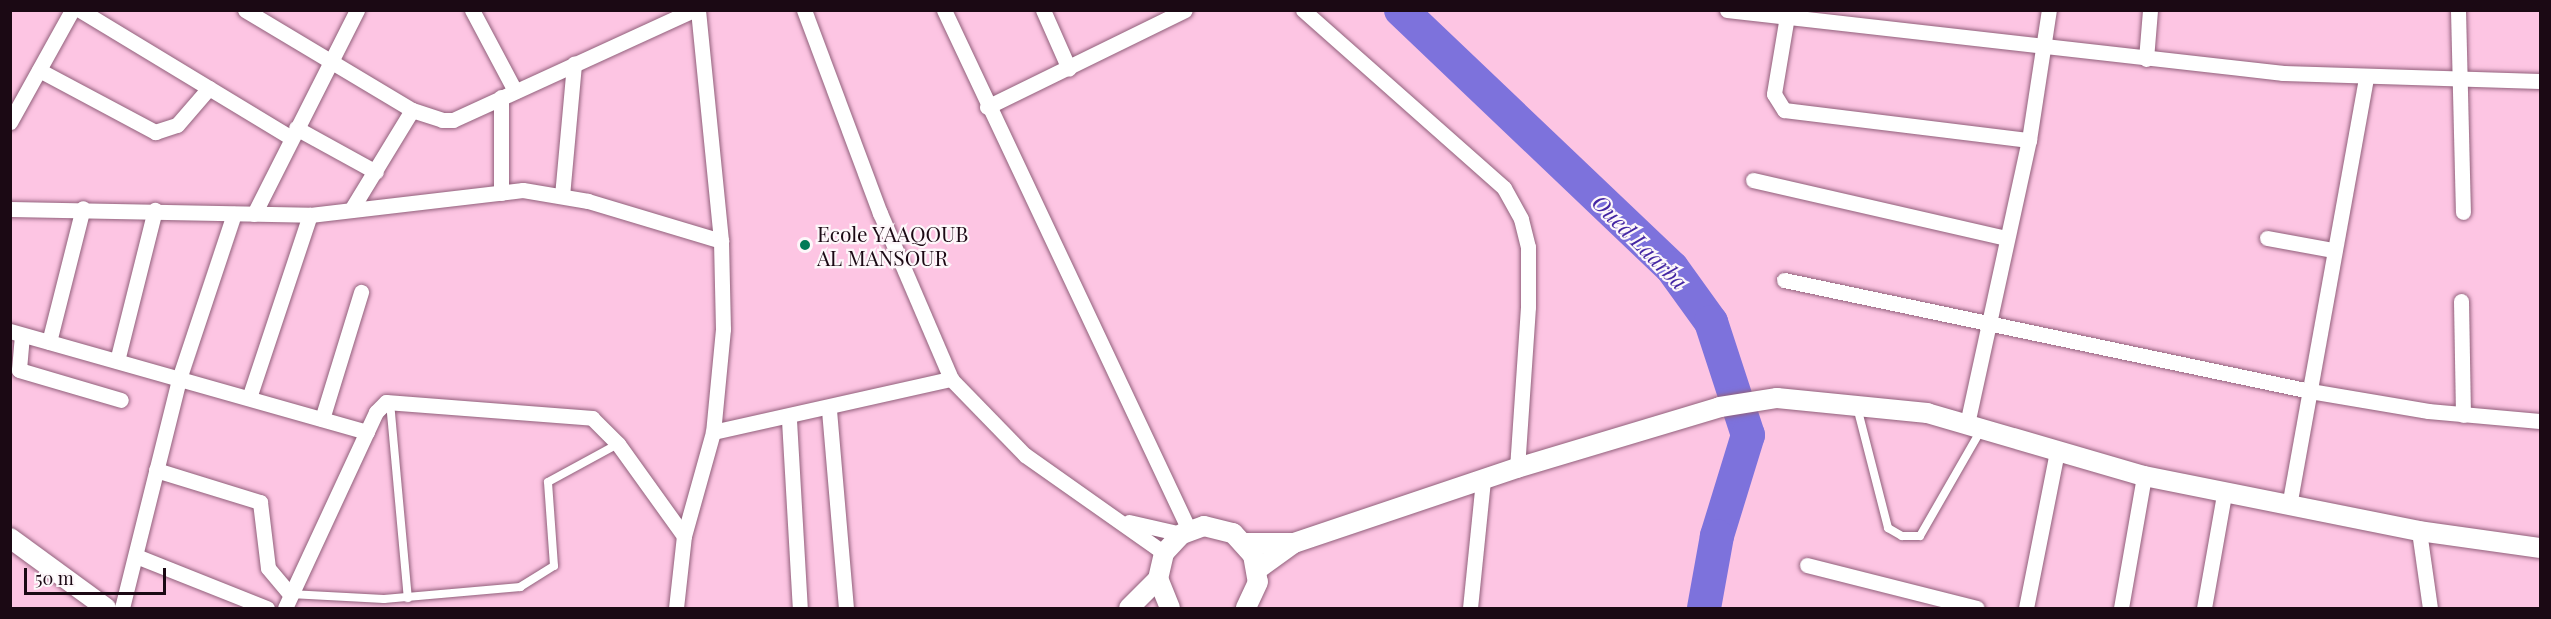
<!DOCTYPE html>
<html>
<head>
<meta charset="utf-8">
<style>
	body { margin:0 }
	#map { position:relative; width:2551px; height:619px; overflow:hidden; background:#fdc5e3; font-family:"Playfair Display",serif }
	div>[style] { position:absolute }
	.river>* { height:34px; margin:-17px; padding:0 17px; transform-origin:17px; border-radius:17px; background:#7d72dc }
	.roads { filter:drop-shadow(0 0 2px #91607b) drop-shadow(0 0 2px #91607b) }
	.service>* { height:8px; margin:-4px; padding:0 4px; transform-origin:4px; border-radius:4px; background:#fff }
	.minor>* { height:15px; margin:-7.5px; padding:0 7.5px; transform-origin:7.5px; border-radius:7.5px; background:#fff }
	.tertiary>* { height:20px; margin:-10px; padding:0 10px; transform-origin:10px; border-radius:10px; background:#fff }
	.dots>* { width:16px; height:16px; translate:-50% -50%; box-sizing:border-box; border:3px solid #fdf7fa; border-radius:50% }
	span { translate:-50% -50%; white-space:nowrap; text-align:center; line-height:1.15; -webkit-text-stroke:4.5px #fdf7fa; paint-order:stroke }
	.poi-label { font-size:21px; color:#1b0914 }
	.left { translate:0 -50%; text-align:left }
	.water-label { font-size:22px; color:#4426a3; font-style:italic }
	.frame { position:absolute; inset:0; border:12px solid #1b0914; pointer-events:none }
	.scale { position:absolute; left:24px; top:568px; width:142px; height:27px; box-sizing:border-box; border:3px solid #1b0914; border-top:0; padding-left:8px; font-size:18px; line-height:21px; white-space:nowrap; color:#1b0914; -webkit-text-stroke:4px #fdf7fa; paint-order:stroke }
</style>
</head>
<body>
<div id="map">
	<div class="river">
		<i style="left:1401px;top:10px;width:374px;rotate:43.6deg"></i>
		<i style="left:1672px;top:268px;width:67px;rotate:54.2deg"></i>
		<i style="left:1711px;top:322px;width:119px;rotate:71.9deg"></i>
		<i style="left:1748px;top:435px;width:106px;rotate:107.1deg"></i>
		<i style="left:1717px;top:536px;width:73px;rotate:100.2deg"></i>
	</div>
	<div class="roads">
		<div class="service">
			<i style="left:390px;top:402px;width:197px;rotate:84.8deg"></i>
			<i style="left:1857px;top:407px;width:125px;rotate:75.6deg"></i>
			<i style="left:1888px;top:528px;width:16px;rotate:30deg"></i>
			<i style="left:1902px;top:536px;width:18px"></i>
			<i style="left:1920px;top:536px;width:122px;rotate:-60.1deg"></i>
			<i style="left:290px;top:594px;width:94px;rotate:3deg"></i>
			<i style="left:384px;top:599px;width:137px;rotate:-5deg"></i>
			<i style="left:520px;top:587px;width:40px;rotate:-32deg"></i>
			<i style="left:554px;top:566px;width:84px;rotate:-94.1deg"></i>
			<i style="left:548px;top:482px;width:80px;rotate:-28.5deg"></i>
		</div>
		<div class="minor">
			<i style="left:80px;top:10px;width:247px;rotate:31.2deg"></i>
			<i style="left:245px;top:10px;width:195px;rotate:30.9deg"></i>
			<i style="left:412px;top:110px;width:32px;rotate:18deg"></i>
			<i style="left:442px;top:120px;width:11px"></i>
			<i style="left:453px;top:120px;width:264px;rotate:-24.6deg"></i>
			<i style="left:472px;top:10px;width:92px;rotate:62deg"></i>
			<i style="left:698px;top:10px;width:232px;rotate:84.3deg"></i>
			<i style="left:721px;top:241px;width:88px;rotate:88.7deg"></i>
			<i style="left:723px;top:329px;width:103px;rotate:95.5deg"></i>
			<i style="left:804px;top:10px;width:217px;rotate:69.5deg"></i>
			<i style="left:880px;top:213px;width:181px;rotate:66.8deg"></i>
			<i style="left:951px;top:379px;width:106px;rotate:45.8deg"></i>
			<i style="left:1025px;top:455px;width:170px;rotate:35.2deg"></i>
			<i style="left:944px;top:10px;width:575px;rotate:64.77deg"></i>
			<i style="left:1043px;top:10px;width:64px;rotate:66.2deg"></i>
			<i style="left:1303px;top:10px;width:268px;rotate:41.5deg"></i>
			<i style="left:1504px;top:188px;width:35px;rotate:61deg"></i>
			<i style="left:1521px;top:219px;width:29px;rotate:76deg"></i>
			<i style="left:1528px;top:247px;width:60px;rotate:90deg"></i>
			<i style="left:1528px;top:307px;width:161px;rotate:93.9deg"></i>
			<i style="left:1727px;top:10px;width:560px;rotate:6.46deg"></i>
			<i style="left:2283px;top:73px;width:257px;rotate:1.8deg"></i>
			<i style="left:1788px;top:10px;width:85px;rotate:99.5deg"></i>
			<i style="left:1774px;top:94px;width:19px;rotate:58deg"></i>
			<i style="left:1784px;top:110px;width:247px;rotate:7deg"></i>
			<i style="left:2458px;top:10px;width:202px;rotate:88.6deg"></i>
			<i style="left:2146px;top:59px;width:49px;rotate:-85.3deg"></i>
			<i style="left:39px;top:70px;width:132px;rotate:28.1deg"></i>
			<i style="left:155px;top:132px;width:23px;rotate:-18deg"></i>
			<i style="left:177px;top:125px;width:49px;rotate:-49.1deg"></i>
			<i style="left:501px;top:97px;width:96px;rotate:90deg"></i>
			<i style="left:987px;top:107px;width:220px;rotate:-26.1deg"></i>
			<i style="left:10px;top:122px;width:128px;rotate:-61deg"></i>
			<i style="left:296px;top:128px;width:91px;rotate:28.8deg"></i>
			<i style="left:1753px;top:180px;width:260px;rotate:12.9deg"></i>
			<i style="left:562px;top:196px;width:133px;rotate:-84.8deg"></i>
			<i style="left:10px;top:209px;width:300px;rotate:1.1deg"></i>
			<i style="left:310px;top:215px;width:214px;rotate:-6.7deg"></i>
			<i style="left:523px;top:190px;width:66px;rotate:9.6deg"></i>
			<i style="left:588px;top:201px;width:139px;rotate:16.7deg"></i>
			<i style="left:351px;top:210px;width:117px;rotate:-58.6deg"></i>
			<i style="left:254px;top:214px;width:229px;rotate:-63.2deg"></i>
			<i style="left:2267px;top:238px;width:67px;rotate:10.3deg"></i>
			<i style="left:1784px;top:280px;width:538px;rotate:11.92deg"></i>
			<i style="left:2310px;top:391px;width:120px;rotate:9.6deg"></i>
			<i style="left:2428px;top:411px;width:112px;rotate:5.1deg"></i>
			<i style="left:2461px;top:301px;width:114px;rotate:89deg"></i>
			<i style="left:10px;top:331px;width:371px;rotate:15.8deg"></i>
			<i style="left:22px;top:335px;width:35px;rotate:95deg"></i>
			<i style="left:19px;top:370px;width:106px;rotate:16.4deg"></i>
			<i style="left:49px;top:342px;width:138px;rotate:-75.8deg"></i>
			<i style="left:117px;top:361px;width:156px;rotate:-75.9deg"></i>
			<i style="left:249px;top:398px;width:193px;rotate:-71.6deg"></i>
			<i style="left:829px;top:410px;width:199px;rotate:85.1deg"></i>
			<i style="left:322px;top:419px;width:133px;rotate:-72.9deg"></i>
			<i style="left:789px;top:420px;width:188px;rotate:86.7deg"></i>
			<i style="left:1967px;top:424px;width:291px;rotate:-77.7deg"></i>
			<i style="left:2029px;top:140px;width:132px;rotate:-81.3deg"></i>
			<i style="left:156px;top:470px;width:109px;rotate:17.1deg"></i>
			<i style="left:260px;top:502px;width:66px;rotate:83.1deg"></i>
			<i style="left:268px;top:568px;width:34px;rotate:50deg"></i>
			<i style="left:2289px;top:506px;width:435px;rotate:-79.8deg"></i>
			<i style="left:1129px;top:522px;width:54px;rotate:12.8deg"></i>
			<i style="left:2419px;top:531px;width:78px;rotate:81.9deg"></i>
			<i style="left:136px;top:556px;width:141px;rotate:21.7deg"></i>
			<i style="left:1807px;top:565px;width:175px;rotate:14.2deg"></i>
			<i style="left:122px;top:608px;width:236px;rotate:-76deg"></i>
			<i style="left:179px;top:379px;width:174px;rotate:-71.6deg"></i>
			<i style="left:285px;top:608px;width:216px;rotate:-65.1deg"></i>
			<i style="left:376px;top:412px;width:14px;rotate:-45deg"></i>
			<i style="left:386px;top:402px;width:207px;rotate:4.4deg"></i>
			<i style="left:592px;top:418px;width:37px;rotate:45deg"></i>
			<i style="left:618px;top:444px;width:113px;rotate:54.3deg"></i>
			<i style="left:676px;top:608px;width:72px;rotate:-83.7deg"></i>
			<i style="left:684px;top:536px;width:108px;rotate:-74.4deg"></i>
			<i style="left:713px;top:432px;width:244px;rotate:-12.6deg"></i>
			<i style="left:1470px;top:608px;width:129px;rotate:-84.2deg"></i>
			<i style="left:2026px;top:608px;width:159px;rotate:-78.8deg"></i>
			<i style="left:2121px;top:608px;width:134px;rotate:-80.1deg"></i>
			<i style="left:2204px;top:608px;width:116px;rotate:-80deg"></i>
		</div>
		<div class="tertiary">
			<i style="left:10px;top:538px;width:119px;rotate:36.1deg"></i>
			<i style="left:1245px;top:543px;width:49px"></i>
			<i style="left:1258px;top:569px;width:44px;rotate:-35.8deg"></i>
			<i style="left:1294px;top:543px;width:235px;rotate:-18.6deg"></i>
			<i style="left:1517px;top:468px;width:212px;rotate:-16.7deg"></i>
			<i style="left:1720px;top:407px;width:58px;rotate:-9deg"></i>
			<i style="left:1777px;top:398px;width:151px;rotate:5.7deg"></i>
			<i style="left:1927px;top:413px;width:226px;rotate:16.2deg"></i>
			<i style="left:2144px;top:476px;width:280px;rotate:11.3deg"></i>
			<i style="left:2419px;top:531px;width:122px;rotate:8deg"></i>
			<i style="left:1129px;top:608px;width:41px;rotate:-45deg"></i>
			<i style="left:1170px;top:608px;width:31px;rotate:-112deg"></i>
			<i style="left:1158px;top:579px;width:27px;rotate:-77deg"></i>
			<i style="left:1164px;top:553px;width:26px;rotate:-47deg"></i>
			<i style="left:1182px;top:534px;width:23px;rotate:-20deg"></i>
			<i style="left:1204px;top:526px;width:30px;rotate:14deg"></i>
			<i style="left:1233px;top:533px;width:30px;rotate:48deg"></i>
			<i style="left:1253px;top:555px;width:27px;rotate:80deg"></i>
			<i style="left:1258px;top:582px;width:29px;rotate:115deg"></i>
		</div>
	</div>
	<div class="dots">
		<i style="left:805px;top:245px;background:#007a57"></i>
	</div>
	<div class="poi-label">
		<span class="left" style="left:817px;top:245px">Ecole YAAQOUB<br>AL MANSOUR</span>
	</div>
	<div class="water-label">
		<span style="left:1640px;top:242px;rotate:45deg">Oued Laarba</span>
	</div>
	<div class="frame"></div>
	<div class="scale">50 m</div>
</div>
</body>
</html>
